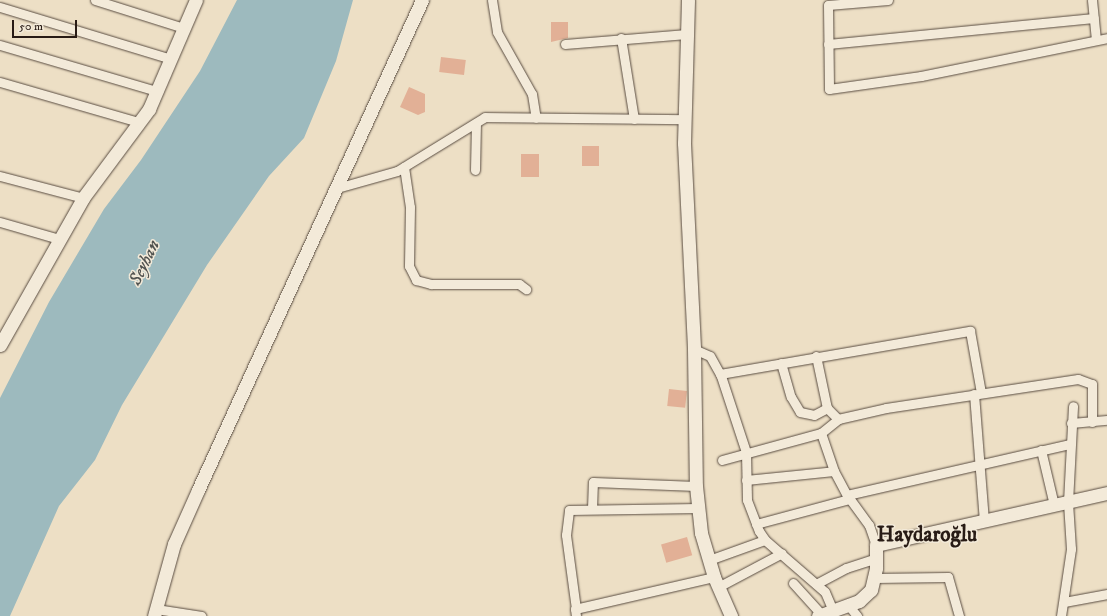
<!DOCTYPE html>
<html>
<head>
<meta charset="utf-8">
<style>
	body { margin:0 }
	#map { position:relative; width:1107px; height:616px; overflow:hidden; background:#eddfc5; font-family:"IM FELL DW Pica",serif }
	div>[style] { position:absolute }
	.water>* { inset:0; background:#9dbabe }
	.building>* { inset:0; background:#e2b096; transform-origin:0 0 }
	.roads { filter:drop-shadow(0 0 1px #594c41) drop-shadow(0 0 1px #594c41) }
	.street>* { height:9px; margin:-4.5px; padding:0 4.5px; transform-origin:4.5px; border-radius:4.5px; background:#f3ead9 }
	.secondary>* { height:13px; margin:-6.5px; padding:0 6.5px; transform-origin:6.5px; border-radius:6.5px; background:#f3ead9 }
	span { translate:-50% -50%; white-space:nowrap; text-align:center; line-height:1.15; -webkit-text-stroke:3px #f3ead9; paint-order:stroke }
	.water-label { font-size:18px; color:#515350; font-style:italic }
	.district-label { font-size:21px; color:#281b15; font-weight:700 }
	.scale { position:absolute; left:12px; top:20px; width:65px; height:18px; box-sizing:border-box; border:2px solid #281b15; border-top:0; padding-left:5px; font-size:12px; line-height:14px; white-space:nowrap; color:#281b15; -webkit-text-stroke:3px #f3ead9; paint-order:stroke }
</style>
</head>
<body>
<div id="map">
	<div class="water">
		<i style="clip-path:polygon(237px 0,353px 0,336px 61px,304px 138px,269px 176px,207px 265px,122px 405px,95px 460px,59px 506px,10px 616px,0 616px,0 398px,49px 302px,104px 209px,141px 160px,200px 71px)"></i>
	</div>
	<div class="building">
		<i style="clip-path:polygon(551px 22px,568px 22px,568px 38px,551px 42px)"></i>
		<i style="left:441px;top:57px;width:25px;height:15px;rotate:7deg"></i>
		<i style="clip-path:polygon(409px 87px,425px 94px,425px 112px,418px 115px,400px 107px)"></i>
		<i style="left:582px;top:146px;width:17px;height:20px"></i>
		<i style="left:521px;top:154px;width:18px;height:23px"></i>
		<i style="left:669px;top:389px;width:18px;height:17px;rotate:6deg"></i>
		<i style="left:687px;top:537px;width:19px;height:27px;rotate:74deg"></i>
	</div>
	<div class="roads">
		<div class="street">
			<i style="left:95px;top:0;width:93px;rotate:17.5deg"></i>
			<i style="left:492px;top:0;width:32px;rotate:81deg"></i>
			<i style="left:497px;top:32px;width:71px;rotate:60.6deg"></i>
			<i style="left:532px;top:94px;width:24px;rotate:81deg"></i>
			<i style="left:888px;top:0;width:60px;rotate:175.2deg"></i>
			<i style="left:828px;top:5px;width:84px;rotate:89.3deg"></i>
			<i style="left:829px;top:89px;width:93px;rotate:-8deg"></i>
			<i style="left:921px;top:76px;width:190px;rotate:-11.5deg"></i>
			<i style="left:1092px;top:0;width:40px;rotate:84.3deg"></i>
			<i style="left:0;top:7px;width:179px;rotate:16.9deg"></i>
			<i style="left:621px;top:38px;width:82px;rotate:80.9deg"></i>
			<i style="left:565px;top:44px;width:122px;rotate:-4.7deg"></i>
			<i style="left:828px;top:44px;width:267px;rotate:-5.6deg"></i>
			<i style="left:0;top:45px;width:163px;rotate:16.4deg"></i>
			<i style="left:0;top:82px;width:145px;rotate:16.1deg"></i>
			<i style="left:404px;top:167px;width:40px;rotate:81.5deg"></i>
			<i style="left:410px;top:207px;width:59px;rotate:91deg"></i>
			<i style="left:409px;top:266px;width:16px;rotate:63deg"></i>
			<i style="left:416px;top:280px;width:16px;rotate:15deg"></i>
			<i style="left:431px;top:284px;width:88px"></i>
			<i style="left:519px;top:284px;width:9px;rotate:36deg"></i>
			<i style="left:475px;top:170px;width:47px;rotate:-88.8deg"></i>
			<i style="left:0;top:176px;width:86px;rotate:14.8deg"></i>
			<i style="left:337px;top:188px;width:62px;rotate:-15.8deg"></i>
			<i style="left:397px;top:171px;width:103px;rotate:-31.5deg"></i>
			<i style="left:485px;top:117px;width:199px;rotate:0.6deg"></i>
			<i style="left:0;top:222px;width:61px;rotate:16.1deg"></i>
			<i style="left:694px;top:349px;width:17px;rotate:24deg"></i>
			<i style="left:710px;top:356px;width:23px;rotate:61deg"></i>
			<i style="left:721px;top:376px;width:80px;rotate:71.8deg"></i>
			<i style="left:746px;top:452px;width:48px;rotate:88.8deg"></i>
			<i style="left:747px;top:500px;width:33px;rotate:69deg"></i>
			<i style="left:759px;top:531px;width:11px;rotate:56deg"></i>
			<i style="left:765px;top:540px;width:79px;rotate:40.9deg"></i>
			<i style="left:825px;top:592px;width:21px;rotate:67deg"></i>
			<i style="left:816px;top:356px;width:53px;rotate:78.1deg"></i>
			<i style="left:827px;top:408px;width:16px;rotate:45deg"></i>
			<i style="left:781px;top:363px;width:35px;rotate:74deg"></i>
			<i style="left:791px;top:397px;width:17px;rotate:59deg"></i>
			<i style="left:800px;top:412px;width:14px;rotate:12deg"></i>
			<i style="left:814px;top:415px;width:15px;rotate:-28deg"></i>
			<i style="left:720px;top:374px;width:254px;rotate:-9.8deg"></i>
			<i style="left:970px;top:331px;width:63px;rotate:79.9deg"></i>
			<i style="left:974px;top:394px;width:126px;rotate:85.5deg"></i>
			<i style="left:1071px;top:423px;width:36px;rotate:-5deg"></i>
			<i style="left:821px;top:433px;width:40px;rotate:71.1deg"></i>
			<i style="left:834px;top:471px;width:27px;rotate:62deg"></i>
			<i style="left:847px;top:495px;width:37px;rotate:54deg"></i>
			<i style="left:869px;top:525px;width:21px;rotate:71deg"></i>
			<i style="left:1041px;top:450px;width:57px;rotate:76.7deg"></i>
			<i style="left:722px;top:460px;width:103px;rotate:-15.3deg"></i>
			<i style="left:821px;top:433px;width:22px;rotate:-39deg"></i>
			<i style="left:838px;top:419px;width:49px;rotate:-12.9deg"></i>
			<i style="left:886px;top:408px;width:194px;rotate:-8.6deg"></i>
			<i style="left:1078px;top:379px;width:15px;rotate:20deg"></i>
			<i style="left:1092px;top:384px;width:38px;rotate:90deg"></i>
			<i style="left:746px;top:480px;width:88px;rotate:-5.8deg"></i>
			<i style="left:847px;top:495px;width:229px;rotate:-12.9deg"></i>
			<i style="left:592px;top:509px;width:27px;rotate:-88deg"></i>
			<i style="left:593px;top:482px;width:103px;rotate:2.2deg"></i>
			<i style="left:756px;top:524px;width:96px;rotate:-15deg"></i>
			<i style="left:709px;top:560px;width:59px;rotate:-19.7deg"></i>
			<i style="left:874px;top:578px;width:74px;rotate:-0.8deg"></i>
			<i style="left:948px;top:577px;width:41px;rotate:74.2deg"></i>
			<i style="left:793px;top:583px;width:43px;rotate:47.8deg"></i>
			<i style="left:816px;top:584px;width:34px;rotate:-28deg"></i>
			<i style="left:846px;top:568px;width:32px;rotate:-18deg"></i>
			<i style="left:718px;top:587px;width:72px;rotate:-28deg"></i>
			<i style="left:1064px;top:602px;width:44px;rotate:-10.5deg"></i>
			<i style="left:849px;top:606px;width:13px;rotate:51deg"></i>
			<i style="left:156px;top:609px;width:46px;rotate:8.8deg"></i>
			<i style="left:576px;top:609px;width:75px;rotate:-97.7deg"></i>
			<i style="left:566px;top:535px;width:25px;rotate:-83deg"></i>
			<i style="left:569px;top:510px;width:129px;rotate:-0.9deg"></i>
			<i style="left:576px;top:616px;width:7px;rotate:-98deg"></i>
			<i style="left:575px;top:609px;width:143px;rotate:-13deg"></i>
			<i style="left:1061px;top:616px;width:68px;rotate:-81.5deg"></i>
			<i style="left:1071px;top:549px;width:47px;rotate:-93.7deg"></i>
			<i style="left:1068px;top:502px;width:96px;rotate:-87deg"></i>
		</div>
		<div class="secondary">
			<i style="left:688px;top:0;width:143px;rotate:91.6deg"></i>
			<i style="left:684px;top:143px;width:206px;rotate:87.2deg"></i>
			<i style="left:694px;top:349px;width:137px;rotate:89.2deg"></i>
			<i style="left:696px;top:486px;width:47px;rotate:83.9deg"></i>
			<i style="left:701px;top:533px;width:46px;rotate:73.5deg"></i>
			<i style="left:714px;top:577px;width:43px;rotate:66.4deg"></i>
			<i style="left:0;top:345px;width:169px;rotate:-60.5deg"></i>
			<i style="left:83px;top:198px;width:111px;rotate:-53.4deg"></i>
			<i style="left:149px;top:109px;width:119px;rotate:-66.7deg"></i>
			<i style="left:154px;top:616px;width:75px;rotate:-74.5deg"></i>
			<i style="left:174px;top:544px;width:59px;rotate:-66deg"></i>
			<i style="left:198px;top:490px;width:539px;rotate:-65.43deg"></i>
			<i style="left:818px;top:616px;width:44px;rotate:-20.1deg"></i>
			<i style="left:859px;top:601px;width:16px;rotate:-43deg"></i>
			<i style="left:871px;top:590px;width:23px;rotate:-77deg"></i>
			<i style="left:876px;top:568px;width:23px;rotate:-90deg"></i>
			<i style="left:876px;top:545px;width:237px;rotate:-12.7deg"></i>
		</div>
	</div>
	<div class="water-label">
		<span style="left:145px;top:263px;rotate:-64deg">Seyhan</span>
	</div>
	<div class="district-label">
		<span style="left:927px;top:535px">Haydaroğlu</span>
	</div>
	<div class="scale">50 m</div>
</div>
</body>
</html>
